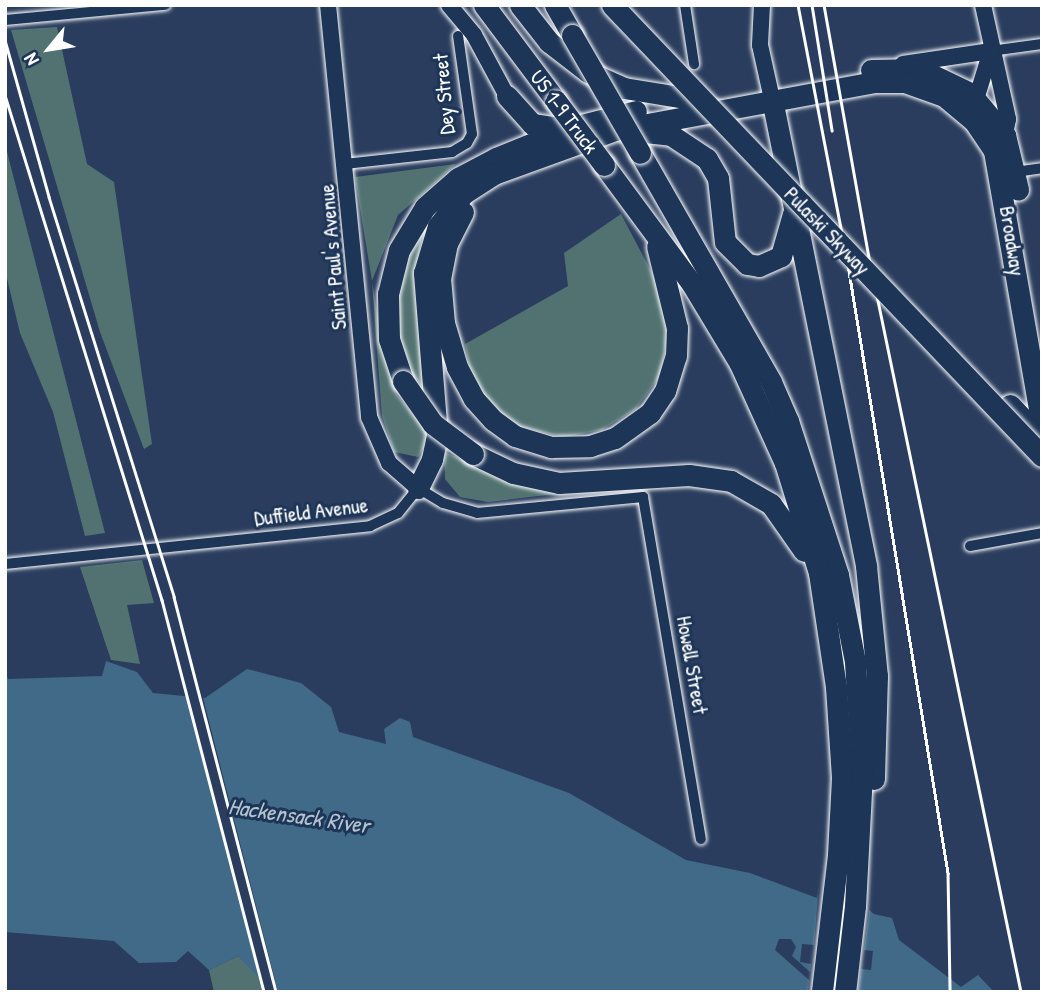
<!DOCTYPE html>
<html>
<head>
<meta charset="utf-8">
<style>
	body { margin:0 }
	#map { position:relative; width:1047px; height:997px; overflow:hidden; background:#2a3d5e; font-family:"Patrick Hand",sans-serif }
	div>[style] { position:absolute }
	.green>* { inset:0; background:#527272 }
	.water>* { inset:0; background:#406a88 }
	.pier>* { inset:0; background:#2a3d5e }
	.roads { filter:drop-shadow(0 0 2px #fff) drop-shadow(0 0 2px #fff) }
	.street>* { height:10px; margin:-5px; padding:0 5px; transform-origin:5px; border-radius:5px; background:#1d3557 }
	.secondary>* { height:16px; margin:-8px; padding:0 8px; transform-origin:8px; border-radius:8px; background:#1d3557 }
	.highway>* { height:21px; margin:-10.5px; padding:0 10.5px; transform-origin:10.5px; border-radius:10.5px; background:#1d3557 }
	.rail>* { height:2.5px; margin:-1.25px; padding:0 1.25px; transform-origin:1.25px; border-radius:1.25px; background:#fff }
	.bridges { filter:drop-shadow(0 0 2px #fff) drop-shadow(0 0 2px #fff) }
	.highway-bridge>* { height:21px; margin:-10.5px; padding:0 10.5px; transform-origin:10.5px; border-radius:10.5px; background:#1d3557 }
	span { translate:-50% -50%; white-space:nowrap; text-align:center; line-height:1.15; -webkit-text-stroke:6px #1d3557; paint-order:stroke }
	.street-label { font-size:21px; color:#fff }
	.water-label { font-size:23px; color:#b3c3cf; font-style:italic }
	.frame { position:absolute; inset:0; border:7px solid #fff; pointer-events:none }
	.north { position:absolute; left:14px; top:14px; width:70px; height:70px; -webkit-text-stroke:5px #1d3557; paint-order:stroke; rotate:240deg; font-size:19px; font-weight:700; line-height:28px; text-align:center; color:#fff }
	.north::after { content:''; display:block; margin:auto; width:24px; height:32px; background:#fff; clip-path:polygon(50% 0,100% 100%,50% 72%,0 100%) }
</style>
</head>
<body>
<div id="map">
	<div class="green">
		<i style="clip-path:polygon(57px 27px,87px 164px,114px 182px,152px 444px,144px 449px,100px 332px,11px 30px)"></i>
		<i style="clip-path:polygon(5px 144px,105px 533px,85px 536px,53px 412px,20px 333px,5px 270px)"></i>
		<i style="clip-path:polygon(456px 164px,398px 215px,372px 281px,384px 354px,396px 394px,431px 436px,418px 457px,394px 452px,382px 416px,372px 281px,355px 177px)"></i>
		<i style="clip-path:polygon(621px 214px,660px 288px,668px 334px,660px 376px,636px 409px,602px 430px,563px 437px,520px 427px,499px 416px,473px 384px,465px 344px,568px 286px,564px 253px)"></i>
		<i style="clip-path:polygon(422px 234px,415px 288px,425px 390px,406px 366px,397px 321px,400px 273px)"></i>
		<i style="clip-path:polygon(444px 452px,528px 486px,589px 490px,488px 502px,460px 497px,445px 479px)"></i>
		<i style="clip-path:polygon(142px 560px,154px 603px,127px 605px,140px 664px,111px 660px,80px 567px)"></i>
		<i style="clip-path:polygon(238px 956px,279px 992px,214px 992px,209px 970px)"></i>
	</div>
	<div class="water">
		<i style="clip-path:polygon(106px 661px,137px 672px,153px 693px,205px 698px,247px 669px,301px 683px,331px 707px,339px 732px,386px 744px,384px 729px,400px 718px,410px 722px,413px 737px,569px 793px,686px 860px,750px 873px,817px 898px,822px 871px,874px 914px,892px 918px,899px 940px,961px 987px,978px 975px,994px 992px,272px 992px,238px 956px,209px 970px,188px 951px,176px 962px,139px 963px,114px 941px,5px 932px,5px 671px,8px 679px,102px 676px)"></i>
	</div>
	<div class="pier">
		<i style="clip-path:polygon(186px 693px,202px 694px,278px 992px,267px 992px,261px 985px)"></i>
		<i style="clip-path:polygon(820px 868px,870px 905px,864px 950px,873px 951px,871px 970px,861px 969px,858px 992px,808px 992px,809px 980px,775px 950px,779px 939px,791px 939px,796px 947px,792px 956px,810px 972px,811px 964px,800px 962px,802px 944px,814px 945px)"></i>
	</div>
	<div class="roads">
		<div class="street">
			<i style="left:685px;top:5px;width:60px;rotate:81.3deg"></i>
			<i style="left:5px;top:20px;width:161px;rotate:-5.4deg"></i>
			<i style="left:991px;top:51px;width:51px;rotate:-7.8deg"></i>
			<i style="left:345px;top:164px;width:108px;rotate:-6.4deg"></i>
			<i style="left:452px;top:152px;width:17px;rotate:-31deg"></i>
			<i style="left:467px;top:143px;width:10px;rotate:-61deg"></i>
			<i style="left:472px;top:134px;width:99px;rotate:-98.1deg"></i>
			<i style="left:1015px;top:172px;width:27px;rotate:-8deg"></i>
			<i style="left:970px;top:546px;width:73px;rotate:-10.2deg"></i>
			<i style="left:5px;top:564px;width:367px;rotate:-5.9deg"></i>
			<i style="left:370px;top:526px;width:31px;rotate:-25deg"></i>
			<i style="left:398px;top:513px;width:32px;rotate:-51deg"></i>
			<i style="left:418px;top:488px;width:29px;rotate:31deg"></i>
			<i style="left:443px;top:503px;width:35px;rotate:16deg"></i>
			<i style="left:477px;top:513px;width:167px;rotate:-5.5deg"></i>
			<i style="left:643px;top:497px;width:347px;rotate:80.4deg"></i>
		</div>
		<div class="secondary">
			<i style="left:328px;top:5px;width:414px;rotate:84.3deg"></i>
			<i style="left:369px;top:417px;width:50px;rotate:66.5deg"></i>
			<i style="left:389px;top:463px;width:38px;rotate:41deg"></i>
			<i style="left:449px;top:5px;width:39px;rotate:50deg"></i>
			<i style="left:474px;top:35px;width:69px;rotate:61.6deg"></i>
			<i style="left:762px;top:5px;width:40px;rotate:92.9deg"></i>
			<i style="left:760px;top:45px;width:55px;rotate:77.5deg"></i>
			<i style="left:983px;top:5px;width:117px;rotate:77.6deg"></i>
			<i style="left:1008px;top:119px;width:16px;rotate:101deg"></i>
			<i style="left:903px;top:64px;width:89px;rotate:-8.4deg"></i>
			<i style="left:973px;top:109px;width:58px;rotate:-72.8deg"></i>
		</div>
		<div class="highway">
			<i style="left:484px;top:5px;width:120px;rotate:53.1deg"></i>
			<i style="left:520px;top:5px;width:47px;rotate:51.9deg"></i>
			<i style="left:549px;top:42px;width:49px;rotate:37.6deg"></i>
			<i style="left:588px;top:72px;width:39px;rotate:24deg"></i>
			<i style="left:624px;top:88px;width:69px;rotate:9.2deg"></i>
			<i style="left:555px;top:5px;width:34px;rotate:60deg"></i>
			<i style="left:871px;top:70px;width:49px;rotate:-1.2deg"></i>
			<i style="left:920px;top:69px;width:55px;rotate:25.6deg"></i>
			<i style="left:970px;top:93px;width:55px;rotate:50.2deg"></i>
			<i style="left:1005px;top:135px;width:56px;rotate:76.5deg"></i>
			<i style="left:507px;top:96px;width:38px;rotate:48deg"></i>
			<i style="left:532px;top:124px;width:29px;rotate:8deg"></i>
			<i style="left:772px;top:99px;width:476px;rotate:78.6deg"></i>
			<i style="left:866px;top:566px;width:111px;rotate:84.3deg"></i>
			<i style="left:877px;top:676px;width:103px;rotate:91.7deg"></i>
			<i style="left:635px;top:131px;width:36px;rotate:6deg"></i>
			<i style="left:671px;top:135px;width:43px;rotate:33.7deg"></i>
			<i style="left:707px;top:159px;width:22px;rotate:60deg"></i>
			<i style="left:718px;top:178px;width:64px;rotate:83.8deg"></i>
			<i style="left:725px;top:242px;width:31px;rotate:45deg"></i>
			<i style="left:747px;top:264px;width:12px;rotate:9deg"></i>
			<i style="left:759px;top:266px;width:24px;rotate:-24deg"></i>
			<i style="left:781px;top:256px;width:44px;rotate:-74.1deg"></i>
			<i style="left:640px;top:153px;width:264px;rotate:60.2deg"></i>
			<i style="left:771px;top:382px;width:43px;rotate:66.4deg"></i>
			<i style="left:788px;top:421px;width:162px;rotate:72deg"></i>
			<i style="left:838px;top:575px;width:89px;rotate:78.9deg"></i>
			<i style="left:855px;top:662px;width:111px;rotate:86.4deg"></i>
			<i style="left:862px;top:773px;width:133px;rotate:93deg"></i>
			<i style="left:855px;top:906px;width:87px;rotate:96.6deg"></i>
			<i style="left:604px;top:165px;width:148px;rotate:53.5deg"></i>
			<i style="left:692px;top:284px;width:93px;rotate:59deg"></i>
			<i style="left:740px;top:364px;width:109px;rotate:65.6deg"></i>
			<i style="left:785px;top:463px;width:115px;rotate:72.8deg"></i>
			<i style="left:819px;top:573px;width:115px;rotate:81.5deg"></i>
			<i style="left:836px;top:687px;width:91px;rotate:86.2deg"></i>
			<i style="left:842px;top:778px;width:77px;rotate:93deg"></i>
			<i style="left:838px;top:855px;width:138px;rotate:96.7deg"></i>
			<i style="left:463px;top:212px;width:35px;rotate:117deg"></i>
			<i style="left:447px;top:243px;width:36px;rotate:101deg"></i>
			<i style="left:440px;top:278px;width:45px;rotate:84.9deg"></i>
			<i style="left:444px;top:323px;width:46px;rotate:73.5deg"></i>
			<i style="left:457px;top:367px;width:36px;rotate:62deg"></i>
			<i style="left:474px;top:399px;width:28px;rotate:48deg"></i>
			<i style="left:493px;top:420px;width:27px;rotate:36deg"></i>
			<i style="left:515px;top:436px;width:38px;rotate:17deg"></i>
			<i style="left:551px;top:447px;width:39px;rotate:-1deg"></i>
			<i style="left:590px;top:446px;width:26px;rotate:-18deg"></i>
			<i style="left:615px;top:438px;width:43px;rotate:-35.5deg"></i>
			<i style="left:650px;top:413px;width:27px;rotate:-56deg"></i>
			<i style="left:665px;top:391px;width:37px;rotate:-73deg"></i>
			<i style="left:676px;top:356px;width:28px;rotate:-88deg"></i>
			<i style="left:677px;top:328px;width:84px;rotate:-103.7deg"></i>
			<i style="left:403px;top:381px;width:44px;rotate:-108.4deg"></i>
			<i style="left:389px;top:339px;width:45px;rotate:-91.3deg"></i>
			<i style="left:388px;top:294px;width:45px;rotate:-76deg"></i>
			<i style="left:399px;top:250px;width:50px;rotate:-58.8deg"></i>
			<i style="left:425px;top:207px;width:44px;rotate:-41.3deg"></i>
			<i style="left:458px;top:178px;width:43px;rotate:-27.8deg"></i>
			<i style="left:496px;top:158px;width:80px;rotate:-22.1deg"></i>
			<i style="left:570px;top:128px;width:68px;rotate:-14.4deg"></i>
			<i style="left:1010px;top:405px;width:47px;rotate:46.7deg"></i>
			<i style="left:473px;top:454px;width:44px;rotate:25.4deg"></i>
			<i style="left:513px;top:473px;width:47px;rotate:12.3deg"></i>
			<i style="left:559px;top:483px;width:130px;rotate:-3.5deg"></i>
			<i style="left:689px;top:475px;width:42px;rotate:8.1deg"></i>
			<i style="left:731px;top:481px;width:46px;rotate:29.9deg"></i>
			<i style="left:771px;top:504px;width:57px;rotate:54.9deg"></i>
			<i style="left:418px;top:488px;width:32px;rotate:-64deg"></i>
			<i style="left:432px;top:459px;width:25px;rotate:-78deg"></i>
			<i style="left:437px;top:435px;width:163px;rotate:-94.6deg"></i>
			<i style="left:424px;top:273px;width:49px;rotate:-73.4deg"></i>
			<i style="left:438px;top:226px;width:41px;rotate:-52deg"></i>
			<i style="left:463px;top:194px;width:37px;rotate:-33deg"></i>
			<i style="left:494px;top:174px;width:129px;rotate:-20deg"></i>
			<i style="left:615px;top:130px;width:263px;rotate:-10.5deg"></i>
			<i style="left:874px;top:82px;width:31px"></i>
			<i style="left:905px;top:82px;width:41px;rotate:19.7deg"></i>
			<i style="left:944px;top:96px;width:39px;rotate:40deg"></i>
			<i style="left:974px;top:121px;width:36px;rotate:56deg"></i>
			<i style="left:994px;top:151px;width:280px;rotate:80.1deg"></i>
		</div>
	</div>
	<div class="rail">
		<i style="left:798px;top:5px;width:271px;rotate:79.1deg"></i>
		<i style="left:849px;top:271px;width:610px;rotate:80.66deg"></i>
		<i style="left:948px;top:873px;width:119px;rotate:89deg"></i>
		<i style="left:812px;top:5px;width:127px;rotate:80.9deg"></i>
		<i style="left:824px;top:5px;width:261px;rotate:79.9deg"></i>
		<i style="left:870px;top:262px;width:745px;rotate:78.31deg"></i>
		<i style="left:5px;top:40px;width:163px;rotate:74.3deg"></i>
		<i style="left:49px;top:197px;width:419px;rotate:72.6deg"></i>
		<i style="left:174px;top:597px;width:408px;rotate:75.5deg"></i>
		<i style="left:5px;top:95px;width:529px;rotate:72.73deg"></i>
		<i style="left:162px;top:600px;width:405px;rotate:75.4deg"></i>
	</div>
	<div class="bridges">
		<div class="highway-bridge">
			<i style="left:612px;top:5px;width:623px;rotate:46.37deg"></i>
			<i style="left:572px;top:35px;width:136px;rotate:60deg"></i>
			<i style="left:556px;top:101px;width:80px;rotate:53.1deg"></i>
			<i style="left:403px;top:381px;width:52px;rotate:55.1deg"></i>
			<i style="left:433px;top:424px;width:50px;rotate:36.9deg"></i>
		</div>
	</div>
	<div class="street-label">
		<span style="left:444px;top:94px;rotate:-95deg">Dey Street</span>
		<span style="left:564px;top:112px;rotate:53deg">US 1-9 Truck</span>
		<span style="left:827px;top:231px;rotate:46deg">Pulaski Skyway</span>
		<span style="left:1012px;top:241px;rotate:81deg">Broadway</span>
		<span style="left:333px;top:257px;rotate:-95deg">Saint Paul's Avenue</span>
		<span style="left:311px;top:512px;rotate:-7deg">Duffield Avenue</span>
		<span style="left:692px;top:665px;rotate:80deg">Howell Street</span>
	</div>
	<div class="water-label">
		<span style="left:299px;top:816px;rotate:8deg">Hackensack River</span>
	</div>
	<div class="frame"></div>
	<div class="north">N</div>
</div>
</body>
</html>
